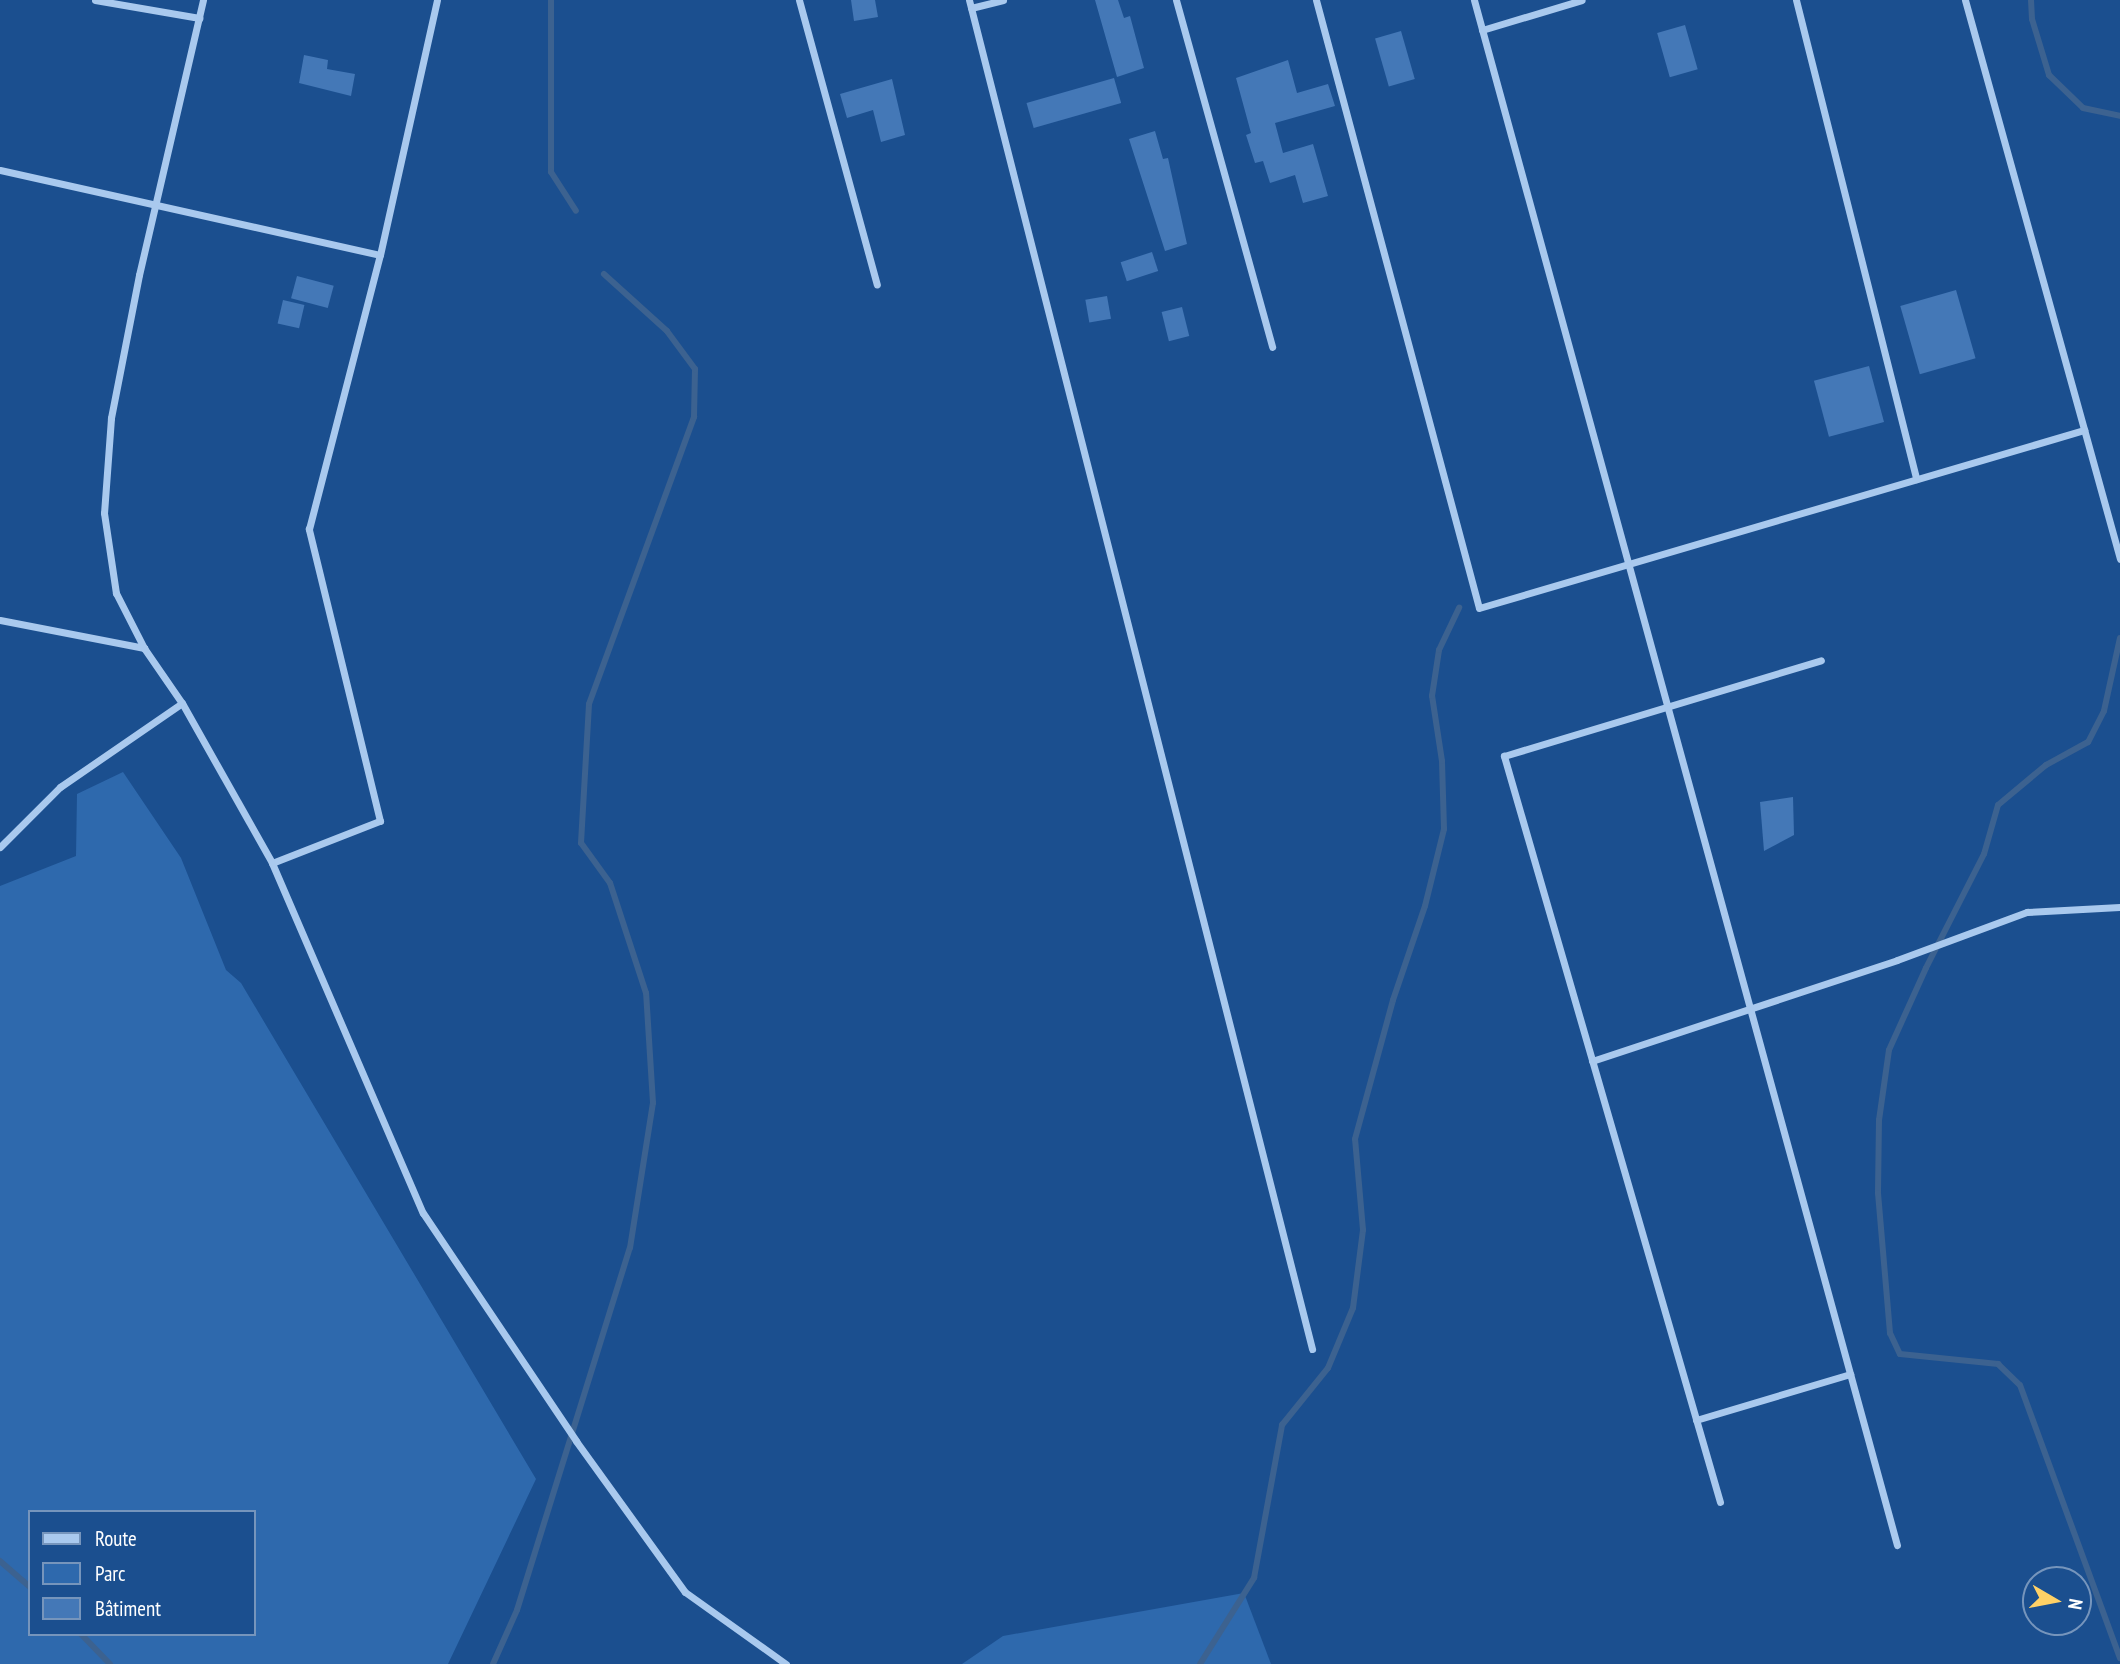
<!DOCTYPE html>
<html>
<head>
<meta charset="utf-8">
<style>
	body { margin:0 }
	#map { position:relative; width:2120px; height:1664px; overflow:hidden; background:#1b4f8f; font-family:"PT Sans Narrow",sans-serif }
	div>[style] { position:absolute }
	.green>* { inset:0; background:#2e69ad }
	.stream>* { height:6px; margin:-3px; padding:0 3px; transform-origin:3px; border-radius:3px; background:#3c6290 }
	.building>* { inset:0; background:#4478b7; transform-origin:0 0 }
	.minor>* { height:7px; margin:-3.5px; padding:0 3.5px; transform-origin:3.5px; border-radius:3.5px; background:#a9c9ee }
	span { translate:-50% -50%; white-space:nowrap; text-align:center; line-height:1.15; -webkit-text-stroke:7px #1b4f8f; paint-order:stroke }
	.legend { position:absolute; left:28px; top:1510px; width:228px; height:126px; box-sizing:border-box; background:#1b4f8f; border:2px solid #7695bc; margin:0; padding:9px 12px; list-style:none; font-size:21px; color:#fff }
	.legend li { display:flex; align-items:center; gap:14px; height:35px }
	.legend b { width:35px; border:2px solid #7695bc }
	.north { position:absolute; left:2022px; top:1566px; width:70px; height:70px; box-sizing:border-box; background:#1b4f8f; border:2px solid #7695bc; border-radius:50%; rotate:100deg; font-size:19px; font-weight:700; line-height:28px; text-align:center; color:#fff }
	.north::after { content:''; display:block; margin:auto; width:24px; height:32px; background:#ffd166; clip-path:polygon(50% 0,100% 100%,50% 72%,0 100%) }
</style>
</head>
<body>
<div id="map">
	<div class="green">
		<i style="clip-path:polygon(evenodd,123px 772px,181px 858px,226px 970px,241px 983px,536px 1479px,448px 1664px,0 1664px,0 886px,76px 856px,77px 794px,123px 772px,30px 1512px,254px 1512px,254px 1634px,30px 1634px,30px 1512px)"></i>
		<i style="clip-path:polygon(1244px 1593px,1271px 1664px,962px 1664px,1003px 1636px)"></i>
	</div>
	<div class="stream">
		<i style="left:551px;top:0;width:172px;rotate:90deg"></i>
		<i style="left:551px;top:172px;width:46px;rotate:57.3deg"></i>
		<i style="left:2031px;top:0;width:19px;rotate:87deg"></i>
		<i style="left:2032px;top:19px;width:59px;rotate:73.1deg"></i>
		<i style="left:2049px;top:75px;width:47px;rotate:44.1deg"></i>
		<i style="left:2083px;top:108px;width:38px;rotate:12deg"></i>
		<i style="left:2120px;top:638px;width:75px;rotate:102.4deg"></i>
		<i style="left:2104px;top:711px;width:35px;rotate:117deg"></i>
		<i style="left:2088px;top:742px;width:48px;rotate:151.3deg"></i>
		<i style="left:2046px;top:765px;width:62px;rotate:140.2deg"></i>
		<i style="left:1998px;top:805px;width:51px;rotate:105.9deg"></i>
		<i style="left:1984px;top:854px;width:128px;rotate:117deg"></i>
		<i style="left:1926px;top:968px;width:90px;rotate:114.3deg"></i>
		<i style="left:1889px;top:1050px;width:71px;rotate:98.1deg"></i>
		<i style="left:1879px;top:1120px;width:73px;rotate:90.8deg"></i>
		<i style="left:1878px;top:1193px;width:141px;rotate:85.1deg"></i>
		<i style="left:1890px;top:1333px;width:23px;rotate:65deg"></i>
		<i style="left:1900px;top:1354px;width:99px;rotate:5.8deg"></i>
		<i style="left:1998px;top:1364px;width:30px;rotate:44deg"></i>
		<i style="left:2020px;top:1385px;width:291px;rotate:69.9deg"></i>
		<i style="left:0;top:1561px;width:40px;rotate:41deg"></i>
		<i style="left:81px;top:1634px;width:42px;rotate:46deg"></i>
		<i style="left:493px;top:1664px;width:59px;rotate:-66deg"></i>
		<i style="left:517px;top:1610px;width:379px;rotate:-72.7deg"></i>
		<i style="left:630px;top:1248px;width:147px;rotate:-81deg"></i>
		<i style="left:653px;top:1103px;width:110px;rotate:-93.6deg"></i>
		<i style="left:646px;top:993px;width:116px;rotate:-108.1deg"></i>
		<i style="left:610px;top:883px;width:49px;rotate:-125.9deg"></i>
		<i style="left:581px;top:843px;width:139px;rotate:-86.7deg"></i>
		<i style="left:589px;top:704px;width:306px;rotate:-69.9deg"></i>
		<i style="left:694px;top:417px;width:48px;rotate:-88.8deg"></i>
		<i style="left:695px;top:369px;width:47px;rotate:-126.4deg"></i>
		<i style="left:667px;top:331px;width:85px;rotate:-137.9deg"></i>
		<i style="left:1200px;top:1664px;width:102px;rotate:-57.9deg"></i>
		<i style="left:1254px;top:1578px;width:156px;rotate:-79.6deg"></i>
		<i style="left:1282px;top:1425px;width:73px;rotate:-51.1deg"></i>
		<i style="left:1328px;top:1368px;width:65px;rotate:-67.4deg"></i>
		<i style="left:1353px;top:1308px;width:79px;rotate:-82.7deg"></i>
		<i style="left:1363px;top:1230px;width:91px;rotate:-95deg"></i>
		<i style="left:1355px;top:1139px;width:144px;rotate:-74.7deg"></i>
		<i style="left:1393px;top:1000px;width:99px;rotate:-71.2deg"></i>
		<i style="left:1425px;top:906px;width:79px;rotate:-76.1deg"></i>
		<i style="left:1444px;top:829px;width:68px;rotate:-91.7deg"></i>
		<i style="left:1442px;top:761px;width:66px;rotate:-98.7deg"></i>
		<i style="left:1432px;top:696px;width:47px;rotate:-81.3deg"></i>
		<i style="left:1439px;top:650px;width:47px;rotate:-64.5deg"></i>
	</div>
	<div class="building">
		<i style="clip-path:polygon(851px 0,875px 0,878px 17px,854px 21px)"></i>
		<i style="clip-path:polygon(1095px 0,1118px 0,1124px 18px,1130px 16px,1144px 68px,1117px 77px)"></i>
		<i style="left:1685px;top:25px;width:46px;height:29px;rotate:74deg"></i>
		<i style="left:1401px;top:31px;width:50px;height:27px;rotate:74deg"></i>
		<i style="clip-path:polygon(304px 55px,328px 60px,327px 69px,355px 74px,351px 96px,299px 83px)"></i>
		<i style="clip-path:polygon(1288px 60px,1297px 93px,1328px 84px,1335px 106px,1275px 123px,1283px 153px,1313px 144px,1328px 196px,1303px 203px,1295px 175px,1270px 183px,1263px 161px,1255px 163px,1246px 135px,1251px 133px,1236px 78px)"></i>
		<i style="left:1114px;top:78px;width:26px;height:91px;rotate:74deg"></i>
		<i style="clip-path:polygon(892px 79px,905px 135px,881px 142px,873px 110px,847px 118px,840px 94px)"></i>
		<i style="clip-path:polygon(1155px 131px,1163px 159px,1168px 158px,1187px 244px,1165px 251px,1129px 139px)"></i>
		<i style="left:1152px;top:252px;width:20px;height:33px;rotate:72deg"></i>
		<i style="left:297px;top:276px;width:38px;height:23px;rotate:15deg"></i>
		<i style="left:1956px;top:290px;width:71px;height:58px;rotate:74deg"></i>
		<i style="left:1107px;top:296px;width:23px;height:22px;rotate:80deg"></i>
		<i style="left:283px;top:300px;width:22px;height:24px;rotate:13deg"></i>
		<i style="left:1182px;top:307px;width:30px;height:21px;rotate:76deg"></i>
		<i style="left:1869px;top:366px;width:58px;height:57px;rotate:75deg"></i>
		<i style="clip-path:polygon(1793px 797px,1794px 835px,1764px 851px,1760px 802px)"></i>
	</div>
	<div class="minor">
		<i style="left:95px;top:0;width:106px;rotate:9.8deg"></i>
		<i style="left:203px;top:0;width:282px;rotate:103.1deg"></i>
		<i style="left:139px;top:275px;width:146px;rotate:101.1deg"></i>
		<i style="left:111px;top:418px;width:95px;rotate:94.2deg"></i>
		<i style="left:104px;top:513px;width:81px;rotate:81.5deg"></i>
		<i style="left:116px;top:593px;width:62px;rotate:63deg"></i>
		<i style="left:144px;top:648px;width:67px;rotate:55.4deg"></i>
		<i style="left:182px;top:703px;width:184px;rotate:60.6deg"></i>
		<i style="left:272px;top:863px;width:381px;rotate:66.7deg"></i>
		<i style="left:423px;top:1213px;width:275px;rotate:56.1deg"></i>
		<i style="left:576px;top:1441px;width:186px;rotate:54.2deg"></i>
		<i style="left:685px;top:1592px;width:124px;rotate:35.5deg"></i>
		<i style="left:799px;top:0;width:295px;rotate:74.7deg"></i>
		<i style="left:969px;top:0;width:1392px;rotate:75.73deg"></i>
		<i style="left:1176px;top:0;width:360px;rotate:74.5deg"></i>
		<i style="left:1316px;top:0;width:629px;rotate:74.99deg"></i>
		<i style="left:1479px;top:608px;width:631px;rotate:-16.39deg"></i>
		<i style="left:1474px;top:0;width:1602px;rotate:74.69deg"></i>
		<i style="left:1796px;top:0;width:494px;rotate:75.9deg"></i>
		<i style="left:1965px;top:0;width:580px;rotate:74.5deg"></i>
		<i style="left:971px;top:8px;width:33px;rotate:-14deg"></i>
		<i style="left:1482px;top:30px;width:104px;rotate:-16.7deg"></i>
		<i style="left:0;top:170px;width:389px;rotate:12.6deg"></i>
		<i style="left:0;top:620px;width:147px;rotate:11deg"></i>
		<i style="left:0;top:847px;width:85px;rotate:-45deg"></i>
		<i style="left:60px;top:787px;width:148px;rotate:-34.5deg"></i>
		<i style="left:272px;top:863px;width:116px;rotate:-21.3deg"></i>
		<i style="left:380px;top:821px;width:301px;rotate:-103.7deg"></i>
		<i style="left:309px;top:529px;width:283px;rotate:-75.5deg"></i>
		<i style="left:380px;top:255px;width:261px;rotate:-77.4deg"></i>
		<i style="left:1592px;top:1061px;width:321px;rotate:-18.3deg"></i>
		<i style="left:1897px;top:960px;width:139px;rotate:-20.3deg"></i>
		<i style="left:2027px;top:912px;width:93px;rotate:-3.1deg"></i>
		<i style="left:1696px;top:1420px;width:161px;rotate:-16.6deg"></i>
		<i style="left:1720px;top:1502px;width:777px;rotate:-106.15deg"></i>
		<i style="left:1504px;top:756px;width:331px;rotate:-16.8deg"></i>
	</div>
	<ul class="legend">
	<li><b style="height:9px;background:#a9c9ee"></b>Route</li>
	<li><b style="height:19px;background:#2e69ad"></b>Parc</li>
	<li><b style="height:19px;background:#4478b7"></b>Bâtiment</li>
	</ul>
	<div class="north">N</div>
</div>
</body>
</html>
